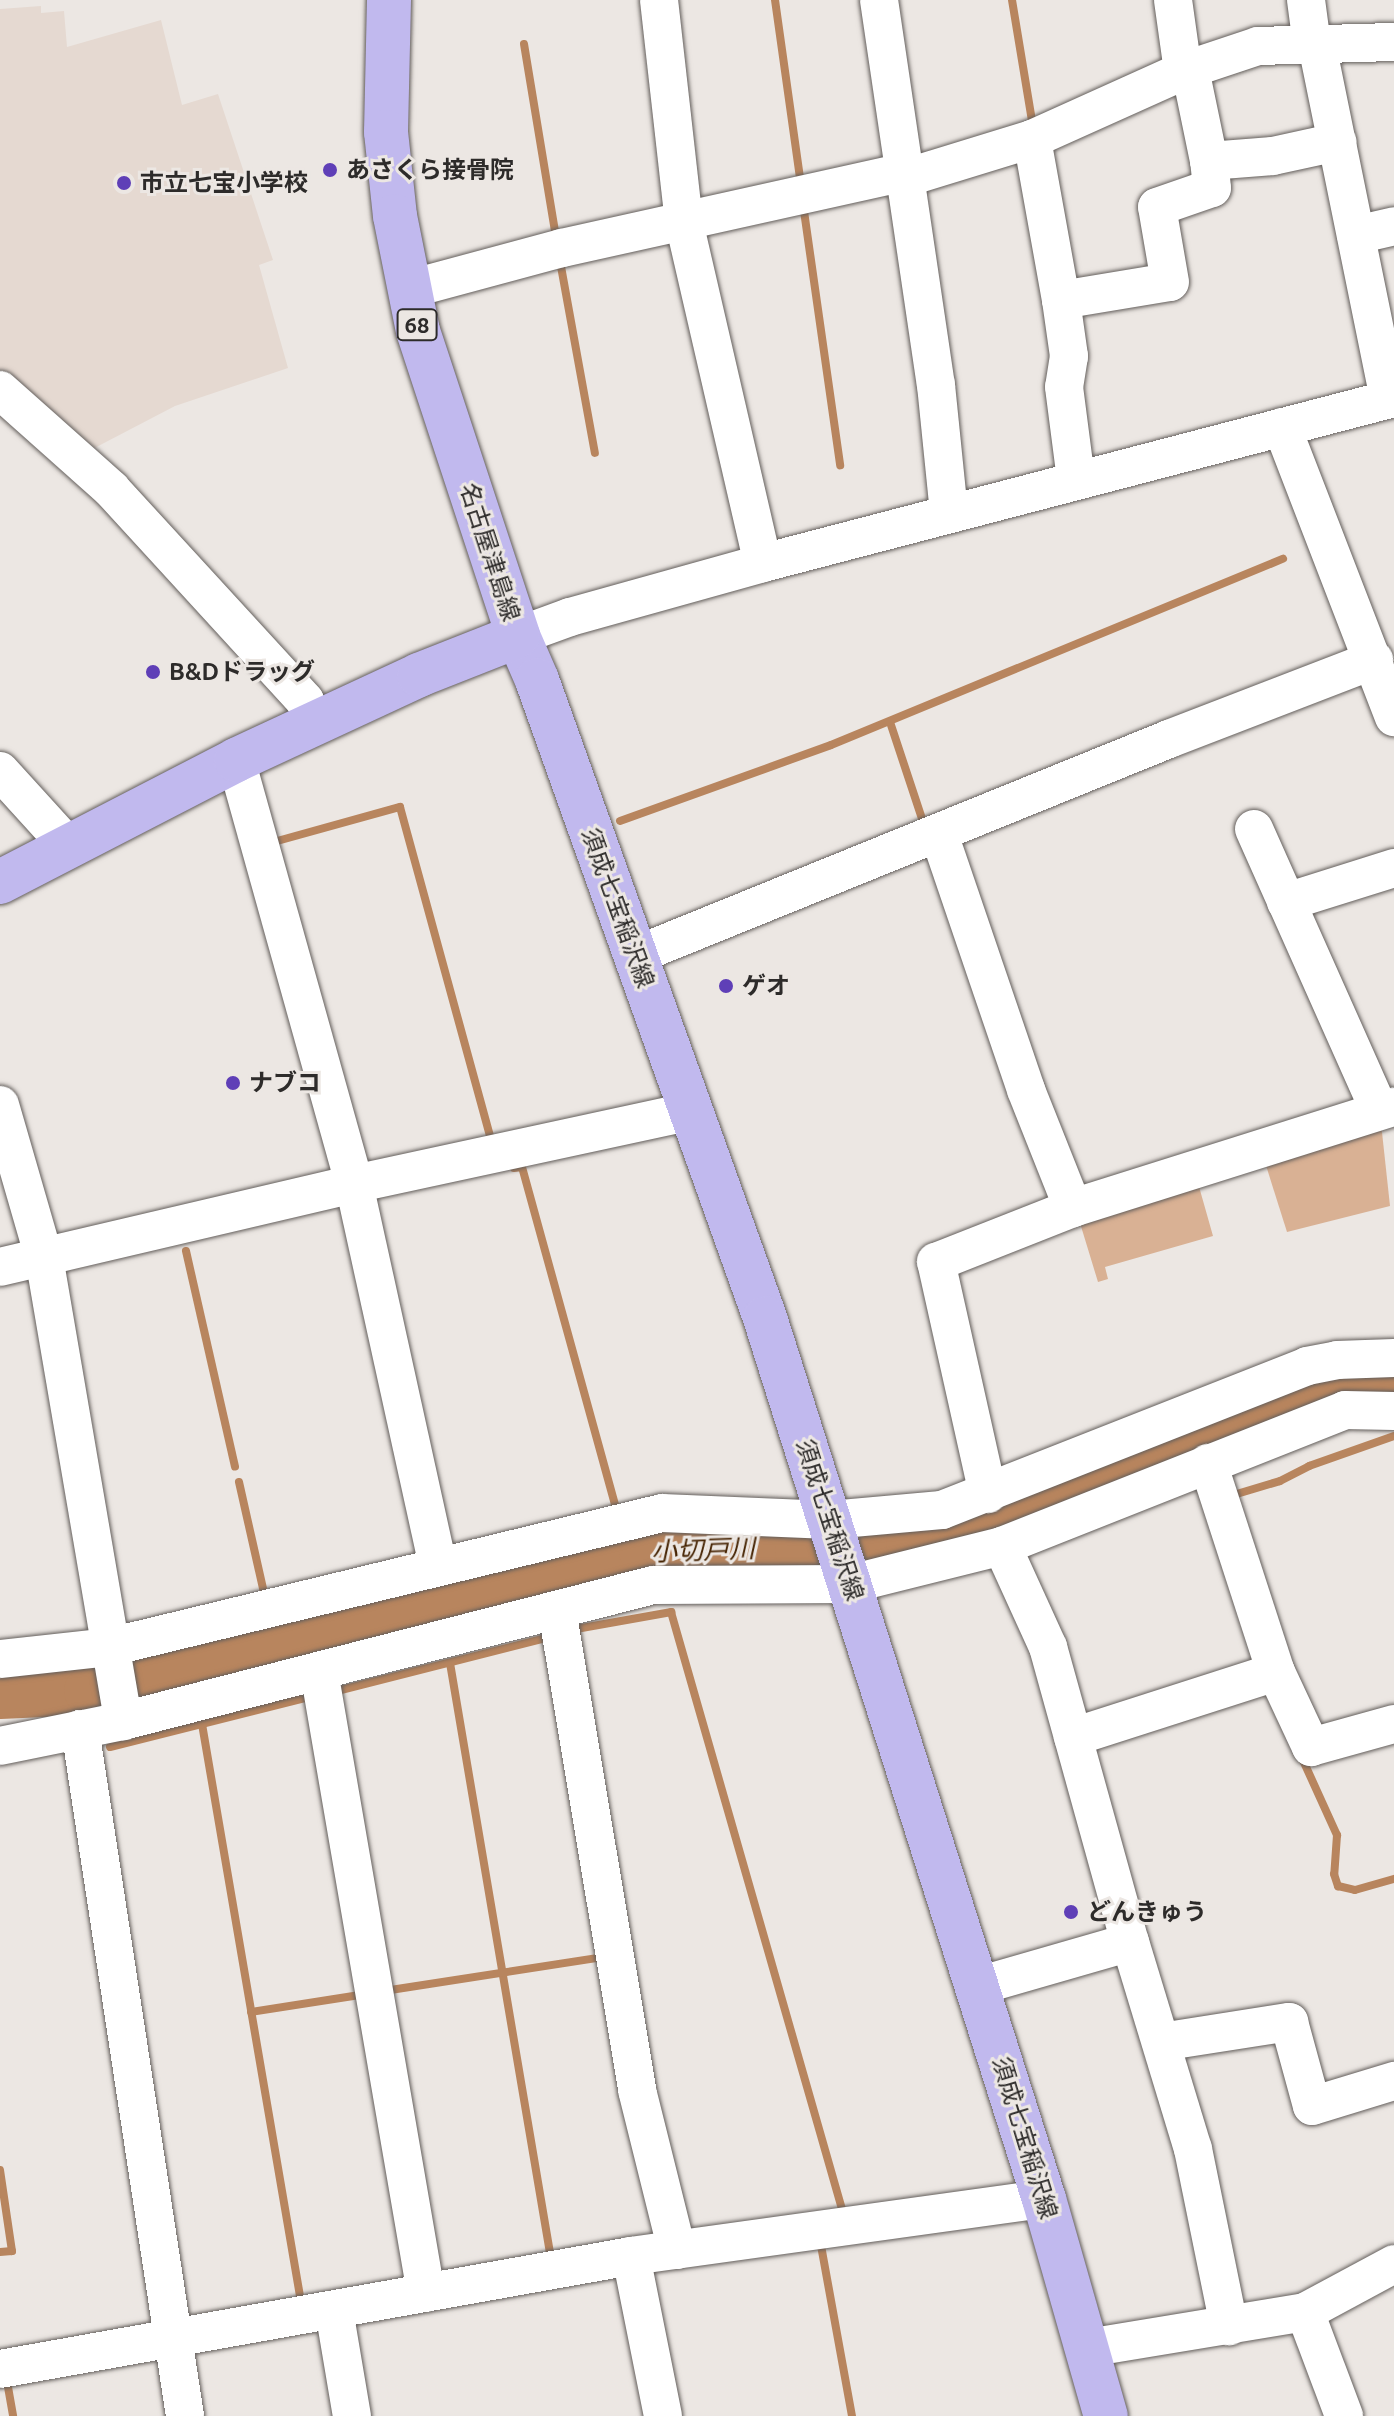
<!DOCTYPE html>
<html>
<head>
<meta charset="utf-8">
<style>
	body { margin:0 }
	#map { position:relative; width:1394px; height:2416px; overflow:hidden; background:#ece7e3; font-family:Ubuntu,"Noto Sans JP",sans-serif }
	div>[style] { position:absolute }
	.built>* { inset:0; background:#e5d9d1 }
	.green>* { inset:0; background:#d9b194 }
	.stream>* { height:8px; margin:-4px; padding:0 4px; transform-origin:4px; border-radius:4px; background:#b8855e }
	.river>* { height:48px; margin:-24px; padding:0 24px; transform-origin:24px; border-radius:24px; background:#b8855e }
	.roads { filter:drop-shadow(0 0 2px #635e5b) drop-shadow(0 0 2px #635e5b) }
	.minor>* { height:38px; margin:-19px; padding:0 19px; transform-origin:19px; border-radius:19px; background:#fff }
	.major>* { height:44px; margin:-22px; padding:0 22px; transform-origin:22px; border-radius:22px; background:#c1b9ee }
	.dots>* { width:22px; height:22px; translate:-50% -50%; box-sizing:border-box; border:4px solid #ece7e3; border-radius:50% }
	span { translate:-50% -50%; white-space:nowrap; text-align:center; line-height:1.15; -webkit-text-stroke:6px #ece7e3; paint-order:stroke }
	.shield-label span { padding:2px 6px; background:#ece7e3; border:2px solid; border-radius:6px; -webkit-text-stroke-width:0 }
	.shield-label { font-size:22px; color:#2d2b2a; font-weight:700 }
	.poi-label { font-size:24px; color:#2d2b2a; font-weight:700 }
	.left { translate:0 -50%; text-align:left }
	.street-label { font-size:24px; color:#2d2b2a }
	.water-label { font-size:26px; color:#472504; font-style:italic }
</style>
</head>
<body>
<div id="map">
	<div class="built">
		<i style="clip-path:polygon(41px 6px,41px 13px,64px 11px,67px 47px,161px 20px,182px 105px,218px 94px,273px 260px,259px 265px,288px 368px,175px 406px,83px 454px,0 378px,0 9px)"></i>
	</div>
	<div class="green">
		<i style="clip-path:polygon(1381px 1123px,1390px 1206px,1287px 1232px,1263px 1156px)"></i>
		<i style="clip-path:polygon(1198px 1183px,1213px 1236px,1105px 1267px,1108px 1279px,1098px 1282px,1080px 1223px)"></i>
	</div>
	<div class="stream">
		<i style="left:775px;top:0;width:188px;rotate:82deg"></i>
		<i style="left:1012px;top:0;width:129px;rotate:80.6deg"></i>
		<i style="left:524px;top:44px;width:197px;rotate:80.6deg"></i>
		<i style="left:803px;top:204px;width:264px;rotate:81.9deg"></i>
		<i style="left:560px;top:261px;width:195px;rotate:79.7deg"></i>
		<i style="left:890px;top:722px;width:112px;rotate:71.7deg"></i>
		<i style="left:620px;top:821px;width:224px;rotate:-19.8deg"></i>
		<i style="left:831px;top:745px;width:489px;rotate:-22.4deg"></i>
		<i style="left:270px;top:843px;width:135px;rotate:-15.5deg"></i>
		<i style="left:400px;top:807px;width:349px;rotate:74.7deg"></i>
		<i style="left:514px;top:1168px;width:8px;rotate:-7deg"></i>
		<i style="left:522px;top:1167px;width:357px;rotate:74.6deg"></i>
		<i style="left:186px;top:1251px;width:221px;rotate:77.2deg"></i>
		<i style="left:1188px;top:1442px;width:18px;rotate:71deg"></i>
		<i style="left:239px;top:1482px;width:118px;rotate:77.3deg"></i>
		<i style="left:1230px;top:1496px;width:52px;rotate:-16.7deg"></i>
		<i style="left:1280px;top:1481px;width:33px;rotate:-27deg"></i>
		<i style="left:1309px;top:1466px;width:90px;rotate:-19.4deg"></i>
		<i style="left:273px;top:1630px;width:13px;rotate:77deg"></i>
		<i style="left:577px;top:1635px;width:6px;rotate:-99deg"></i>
		<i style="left:576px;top:1629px;width:97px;rotate:-10.1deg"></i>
		<i style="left:671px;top:1612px;width:621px;rotate:74.02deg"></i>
		<i style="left:450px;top:1663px;width:604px;rotate:80.38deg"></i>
		<i style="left:337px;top:1691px;width:211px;rotate:-14.2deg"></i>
		<i style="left:202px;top:1724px;width:586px;rotate:80.28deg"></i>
		<i style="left:110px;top:1747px;width:205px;rotate:-14.1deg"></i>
		<i style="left:1302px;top:1758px;width:85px;rotate:65.6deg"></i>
		<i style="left:1337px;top:1835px;width:39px;rotate:94deg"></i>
		<i style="left:1334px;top:1874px;width:13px;rotate:72deg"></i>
		<i style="left:1338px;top:1886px;width:17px;rotate:13deg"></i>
		<i style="left:1355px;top:1890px;width:41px;rotate:-15.8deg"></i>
		<i style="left:384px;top:1991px;width:223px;rotate:-8.8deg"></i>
		<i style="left:251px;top:2012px;width:110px;rotate:-8.9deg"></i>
		<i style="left:0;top:2170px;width:82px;rotate:81.6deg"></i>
		<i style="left:12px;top:2251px;width:12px;rotate:175deg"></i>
		<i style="left:820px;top:2240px;width:179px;rotate:79.7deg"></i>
		<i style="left:8px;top:2387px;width:29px;rotate:80deg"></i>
	</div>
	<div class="river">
		<i style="left:0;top:1695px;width:88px;rotate:-2.6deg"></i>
		<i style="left:88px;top:1691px;width:572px;rotate:-14.16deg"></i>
		<i style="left:643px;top:1551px;width:64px;rotate:-4.5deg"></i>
		<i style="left:707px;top:1546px;width:92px;rotate:2.5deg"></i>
		<i style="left:799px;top:1550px;width:111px;rotate:-3.1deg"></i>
		<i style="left:910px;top:1544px;width:85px;rotate:-14.4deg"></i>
		<i style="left:992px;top:1523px;width:347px;rotate:-22.4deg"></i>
		<i style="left:1313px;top:1391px;width:59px;rotate:-8.8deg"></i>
		<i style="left:1371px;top:1382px;width:23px"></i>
	</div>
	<div class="roads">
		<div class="minor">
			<i style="left:659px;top:0;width:223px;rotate:83.6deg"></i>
			<i style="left:684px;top:222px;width:350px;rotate:77deg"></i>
			<i style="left:879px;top:0;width:389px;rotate:81.6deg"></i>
			<i style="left:936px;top:385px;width:129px;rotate:84.2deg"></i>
			<i style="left:1173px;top:0;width:72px;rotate:82deg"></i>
			<i style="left:1306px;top:0;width:45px;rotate:82.4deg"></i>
			<i style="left:1317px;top:45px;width:361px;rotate:78.5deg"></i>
			<i style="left:1190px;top:69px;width:94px;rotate:78.3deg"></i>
			<i style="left:1032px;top:139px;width:164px;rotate:79.8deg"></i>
			<i style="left:1061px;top:300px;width:57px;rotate:81.9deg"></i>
			<i style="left:1069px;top:356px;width:31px;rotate:99deg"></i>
			<i style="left:1064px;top:387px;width:94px;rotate:82.6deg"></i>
			<i style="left:905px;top:178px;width:133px;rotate:-17.1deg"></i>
			<i style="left:1032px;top:139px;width:166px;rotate:-24.2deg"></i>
			<i style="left:1183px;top:71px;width:79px;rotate:-18.4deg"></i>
			<i style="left:1258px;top:46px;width:136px;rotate:-1.7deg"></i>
			<i style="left:1356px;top:235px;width:39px;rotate:-13deg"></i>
			<i style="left:410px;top:289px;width:157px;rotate:-15.1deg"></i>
			<i style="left:562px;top:248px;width:350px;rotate:-12.5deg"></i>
			<i style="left:1061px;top:300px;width:110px;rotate:-9.4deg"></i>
			<i style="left:1170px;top:282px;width:76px;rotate:-99.8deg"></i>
			<i style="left:1157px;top:207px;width:58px;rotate:-19.1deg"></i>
			<i style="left:1212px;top:188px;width:27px;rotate:-96deg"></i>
			<i style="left:1209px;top:161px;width:64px;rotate:-4.5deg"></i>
			<i style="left:1273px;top:156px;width:66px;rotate:-12.3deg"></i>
			<i style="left:0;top:390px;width:149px;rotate:41.7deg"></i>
			<i style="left:111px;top:489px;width:287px;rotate:47.5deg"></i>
			<i style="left:305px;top:701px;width:24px;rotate:66deg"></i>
			<i style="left:1282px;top:427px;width:311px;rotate:68.9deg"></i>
			<i style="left:518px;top:636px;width:55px;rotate:-20.1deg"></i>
			<i style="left:570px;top:617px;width:200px;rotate:-15.6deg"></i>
			<i style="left:763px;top:563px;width:652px;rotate:-14.65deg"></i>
			<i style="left:236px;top:760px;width:440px;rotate:74.4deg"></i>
			<i style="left:354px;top:1184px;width:390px;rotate:77.6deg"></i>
			<i style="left:0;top:771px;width:104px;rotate:47.7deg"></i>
			<i style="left:1254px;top:829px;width:308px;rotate:66deg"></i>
			<i style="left:939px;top:834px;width:270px;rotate:71.2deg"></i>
			<i style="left:1026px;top:1090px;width:127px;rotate:68.3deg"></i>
			<i style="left:1286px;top:902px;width:113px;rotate:-17.5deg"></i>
			<i style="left:634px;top:956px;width:577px;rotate:-22.08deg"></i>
			<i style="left:1169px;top:739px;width:220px;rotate:-21.1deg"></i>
			<i style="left:0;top:1105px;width:158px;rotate:73.9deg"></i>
			<i style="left:44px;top:1257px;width:471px;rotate:80.3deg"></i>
			<i style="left:0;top:1267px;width:364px;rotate:-13.2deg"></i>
			<i style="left:354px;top:1184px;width:345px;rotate:-12.2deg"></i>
			<i style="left:1208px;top:1463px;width:220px;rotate:72deg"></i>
			<i style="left:1276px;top:1672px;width:83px;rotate:65deg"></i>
			<i style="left:1311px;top:1747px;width:86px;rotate:-15.5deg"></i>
			<i style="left:988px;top:1494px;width:238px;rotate:-102.6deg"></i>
			<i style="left:936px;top:1262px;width:147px;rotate:-21.5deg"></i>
			<i style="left:1073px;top:1208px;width:337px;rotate:-17.5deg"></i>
			<i style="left:1002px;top:1546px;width:111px;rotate:65.5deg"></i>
			<i style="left:1048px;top:1647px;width:306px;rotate:74.5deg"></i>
			<i style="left:1130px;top:1942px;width:216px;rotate:73.1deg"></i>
			<i style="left:1193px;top:2149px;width:181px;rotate:78.5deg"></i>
			<i style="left:557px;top:1610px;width:487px;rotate:80.5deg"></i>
			<i style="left:637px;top:2090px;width:165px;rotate:76deg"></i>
			<i style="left:0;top:1659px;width:111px;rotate:-6.2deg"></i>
			<i style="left:110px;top:1647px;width:568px;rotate:-13.64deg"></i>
			<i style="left:662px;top:1513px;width:168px;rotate:2.4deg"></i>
			<i style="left:830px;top:1520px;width:112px;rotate:-5.1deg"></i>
			<i style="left:942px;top:1510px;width:392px;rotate:-21.5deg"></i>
			<i style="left:1307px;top:1366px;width:31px;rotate:-11deg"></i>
			<i style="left:1337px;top:1360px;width:57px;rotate:-2deg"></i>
			<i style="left:319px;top:1671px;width:631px;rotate:80.24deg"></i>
			<i style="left:80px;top:1729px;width:695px;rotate:81.31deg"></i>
			<i style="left:1073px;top:1737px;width:213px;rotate:-17.8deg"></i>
			<i style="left:0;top:1746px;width:126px;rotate:-11.5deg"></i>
			<i style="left:123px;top:1721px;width:547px;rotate:-14.39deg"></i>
			<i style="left:653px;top:1585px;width:197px;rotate:-0.3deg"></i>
			<i style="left:850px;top:1584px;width:157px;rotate:-14deg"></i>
			<i style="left:1002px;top:1546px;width:369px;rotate:-21.6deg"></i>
			<i style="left:1345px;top:1410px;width:49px;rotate:1.2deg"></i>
			<i style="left:978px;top:1986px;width:158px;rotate:-16.1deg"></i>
			<i style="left:1161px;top:2042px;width:130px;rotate:-8.9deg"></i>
			<i style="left:1289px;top:2022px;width:87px;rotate:74.7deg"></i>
			<i style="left:1312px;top:2106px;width:86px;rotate:-17deg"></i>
			<i style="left:631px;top:2256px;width:163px;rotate:78.7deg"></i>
			<i style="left:334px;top:2310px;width:108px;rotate:80.4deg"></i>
			<i style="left:1305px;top:2312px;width:111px;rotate:69.4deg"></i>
			<i style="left:1088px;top:2348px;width:220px;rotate:-9.4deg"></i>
			<i style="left:1305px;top:2312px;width:101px;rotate:-28.3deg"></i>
			<i style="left:0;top:2369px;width:641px;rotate:-10.15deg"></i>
			<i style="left:631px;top:2256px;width:417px;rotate:-7.9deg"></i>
		</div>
		<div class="major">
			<i style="left:389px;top:0;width:132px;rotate:91.3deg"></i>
			<i style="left:386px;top:132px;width:84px;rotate:83.9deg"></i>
			<i style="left:395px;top:216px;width:117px;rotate:78.7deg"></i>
			<i style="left:418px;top:331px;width:321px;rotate:71.8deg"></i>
			<i style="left:518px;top:636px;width:48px;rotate:66.6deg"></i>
			<i style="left:537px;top:680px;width:678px;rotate:70.33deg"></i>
			<i style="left:765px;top:1318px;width:924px;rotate:72.43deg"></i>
			<i style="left:1044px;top:2199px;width:226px;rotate:74.1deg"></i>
			<i style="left:0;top:882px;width:266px;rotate:-27.3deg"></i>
			<i style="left:236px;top:760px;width:202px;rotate:-24.9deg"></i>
			<i style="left:419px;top:675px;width:106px;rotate:-21.5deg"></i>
		</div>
	</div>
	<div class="dots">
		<i style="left:330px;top:170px;background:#5f3fb7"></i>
		<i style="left:124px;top:183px;background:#5f3fb7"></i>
		<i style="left:153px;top:672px;background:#5f3fb7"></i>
		<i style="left:726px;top:986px;background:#5f3fb7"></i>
		<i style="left:233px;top:1083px;background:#5f3fb7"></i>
		<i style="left:1071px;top:1912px;background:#5f3fb7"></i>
	</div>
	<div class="shield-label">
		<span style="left:417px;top:325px">68</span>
	</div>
	<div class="poi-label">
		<span class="left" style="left:346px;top:170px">あさくら接骨院</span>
		<span class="left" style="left:140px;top:183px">市立七宝小学校</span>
		<span class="left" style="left:169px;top:672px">B&amp;Dドラッグ</span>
		<span class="left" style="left:742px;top:986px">ゲオ</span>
		<span class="left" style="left:249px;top:1083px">ナブコ</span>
		<span class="left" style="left:1087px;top:1912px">どんきゅう</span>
	</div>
	<div class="street-label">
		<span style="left:490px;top:552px;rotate:72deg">名古屋津島線</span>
		<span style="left:618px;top:908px;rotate:70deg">須成七宝稲沢線</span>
		<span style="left:830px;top:1520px;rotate:72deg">須成七宝稲沢線</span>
		<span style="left:1025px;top:2138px;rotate:73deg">須成七宝稲沢線</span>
	</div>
	<div class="water-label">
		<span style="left:703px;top:1550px;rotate:-2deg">小切戸川</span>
	</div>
</div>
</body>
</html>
